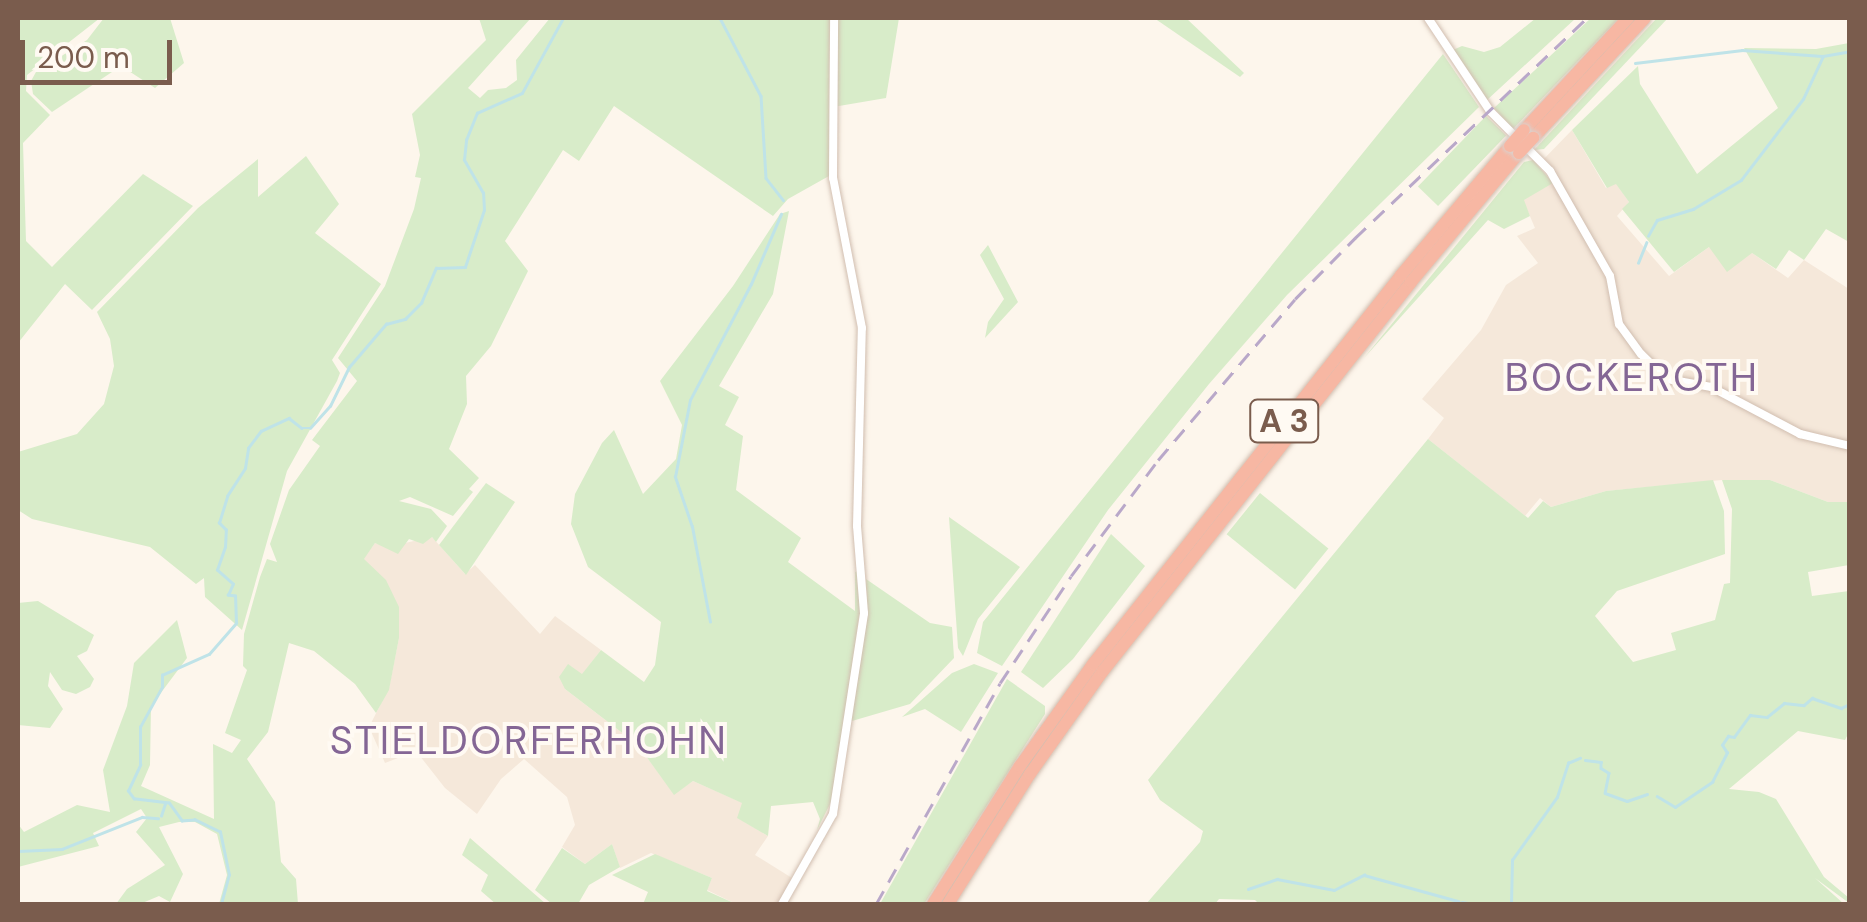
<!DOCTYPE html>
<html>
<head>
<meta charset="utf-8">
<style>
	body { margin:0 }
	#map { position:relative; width:1867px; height:922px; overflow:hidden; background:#fdf6ec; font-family:"DM Sans",sans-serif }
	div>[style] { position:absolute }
	.residential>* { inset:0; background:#f5e8da }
	.green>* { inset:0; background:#d8ecc9; transform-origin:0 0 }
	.stream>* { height:2.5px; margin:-1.25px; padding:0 1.25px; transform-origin:1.25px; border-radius:1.25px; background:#bfe3e8 }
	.roads { filter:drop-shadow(0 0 2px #d1beb0) drop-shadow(0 0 2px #d1beb0) }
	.tertiary>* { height:8px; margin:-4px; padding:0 4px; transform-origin:4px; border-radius:4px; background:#fff }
	.secondary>* { height:8px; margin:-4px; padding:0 4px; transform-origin:4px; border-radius:4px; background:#fff }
	.motorway>* { height:12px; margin:-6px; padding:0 6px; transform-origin:6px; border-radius:6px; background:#f7b7a3 }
	.rail>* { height:2.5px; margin-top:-1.25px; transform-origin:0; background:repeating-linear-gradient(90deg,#b9a8c9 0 15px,transparent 0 25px) }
	.bridges { filter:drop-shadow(0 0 2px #dad1cd) drop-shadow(0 0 2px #dad1cd) }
	.motorway-bridge>* { height:12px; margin:-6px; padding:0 6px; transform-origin:6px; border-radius:6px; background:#f7b7a3 }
	span { translate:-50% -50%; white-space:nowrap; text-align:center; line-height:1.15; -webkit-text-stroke:8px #fffaf3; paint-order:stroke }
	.shield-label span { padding:2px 8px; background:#fffaf3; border:2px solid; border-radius:8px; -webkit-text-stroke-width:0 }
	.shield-label { font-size:32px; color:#7a5c4d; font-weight:700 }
	.quarter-label { font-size:40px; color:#846695; letter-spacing:2.5px }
	.frame { position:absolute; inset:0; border:20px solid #7a5c4d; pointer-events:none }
	.scale { position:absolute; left:20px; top:40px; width:152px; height:45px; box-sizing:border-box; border:5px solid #7a5c4d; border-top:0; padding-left:12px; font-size:30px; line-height:35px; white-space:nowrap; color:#7a5c4d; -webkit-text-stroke:8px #fffaf3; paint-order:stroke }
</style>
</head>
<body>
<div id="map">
	<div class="residential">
		<i style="clip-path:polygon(1572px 130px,1606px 188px,1616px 183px,1629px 202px,1617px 216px,1669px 276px,1709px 247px,1752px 253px,1788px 278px,1804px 260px,1849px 289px,1849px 502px,1828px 502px,1770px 480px,1722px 480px,1606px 491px,1551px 507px,1540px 498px,1525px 516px,1428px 439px,1444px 418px,1422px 399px,1481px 330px,1506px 285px,1538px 263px,1517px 236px,1535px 228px,1523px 200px,1553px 182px,1539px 164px)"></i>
		<i style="clip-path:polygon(432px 537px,465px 574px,475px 565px,540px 634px,555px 616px,601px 650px,582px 675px,569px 665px,565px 689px,638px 745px,674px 794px,693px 781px,743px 803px,738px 818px,768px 836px,755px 855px,792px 878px,780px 904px,736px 904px,707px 890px,712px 878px,651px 853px,620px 868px,612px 844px,585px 864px,562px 847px,575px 825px,567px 797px,524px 759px,501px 779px,477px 814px,445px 788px,416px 751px,385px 763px,369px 727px,389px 688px,399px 638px,363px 559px,375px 543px,387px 547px)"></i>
	</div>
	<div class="green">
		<i style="clip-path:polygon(18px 18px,100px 18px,27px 75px,26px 91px,50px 115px,23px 143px,26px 241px,52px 267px,143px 174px,193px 206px,92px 310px,65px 284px,18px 343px)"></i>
		<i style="clip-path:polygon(104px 18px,170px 18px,184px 63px,155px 88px,121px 66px,52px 112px,33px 94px,31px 81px,36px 72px,87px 40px)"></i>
		<i style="clip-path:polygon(479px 18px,531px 18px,468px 88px,480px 98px,488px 90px,506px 88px,517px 80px,516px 60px,550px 18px,830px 18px,829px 176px,788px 199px,773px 216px,614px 106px,579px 161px,563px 150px,505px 241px,528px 271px,491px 346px,466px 376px,467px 404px,449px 449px,479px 478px,469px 489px,473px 492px,453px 516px,410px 497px,399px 501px,431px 509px,447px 526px,436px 542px,432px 537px,423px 544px,409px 539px,398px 554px,375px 543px,364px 559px,386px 580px,399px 607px,399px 638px,389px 690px,376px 713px,355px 684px,314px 651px,289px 643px,268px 732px,247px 759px,275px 802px,281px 862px,296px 879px,298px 904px,219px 904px,227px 875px,217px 834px,195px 822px,179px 822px,159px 827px,183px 874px,170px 902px,159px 896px,140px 904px,116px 904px,127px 889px,165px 865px,136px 832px,147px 818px,141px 809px,93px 833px,99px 846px,18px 867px,18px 824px,24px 832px,77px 805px,110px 812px,103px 770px,127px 706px,134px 663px,177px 620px,187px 658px,151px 706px,150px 765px,141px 786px,214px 819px,213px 744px,232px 753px,241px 740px,225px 733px,247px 670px,243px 666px,244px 634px,260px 577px,267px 559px,277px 562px,270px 544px,289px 490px,320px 446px,312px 440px,357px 381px,338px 358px,385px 286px,414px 209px,421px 178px,415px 177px,420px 155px,412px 114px,486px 40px)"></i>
		<i style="clip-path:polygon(836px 18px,899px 18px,886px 98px,833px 107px)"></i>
		<i style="clip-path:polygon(1154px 18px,1186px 18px,1244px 73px,1240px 77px)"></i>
		<i style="clip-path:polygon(1536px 18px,1576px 18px,1487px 100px,1453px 50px,1462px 46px,1484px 52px,1500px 47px)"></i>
		<i style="clip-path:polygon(1591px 18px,1619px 18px,1513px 129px,1494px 108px)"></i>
		<i style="clip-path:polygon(1657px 18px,1668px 18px,1544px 149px,1534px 150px)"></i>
		<i style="clip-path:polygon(1849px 43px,1849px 242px,1826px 229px,1804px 260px,1789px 250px,1776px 269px,1752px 253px,1727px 272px,1709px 247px,1674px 272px,1622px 209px,1629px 202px,1616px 184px,1607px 188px,1572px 130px,1638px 66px,1640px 84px,1697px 174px,1778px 108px,1744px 48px,1816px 49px)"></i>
		<i style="clip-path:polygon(1443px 54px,1479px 107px,1287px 295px,1209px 384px,1108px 510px,1002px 666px,977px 653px,983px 622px)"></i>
		<i style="left:1486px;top:116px;width:28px;height:98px;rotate:44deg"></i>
		<i style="clip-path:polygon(306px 156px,339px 204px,315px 233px,381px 284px,332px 360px,340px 373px,337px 381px,287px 471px,242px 630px,205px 597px,204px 578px,196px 584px,150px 547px,32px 519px,18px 510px,18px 452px,77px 434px,104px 404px,114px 366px,110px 339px,97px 312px,198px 208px,258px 159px,258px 197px)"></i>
		<i style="clip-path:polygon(1533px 160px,1553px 183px,1524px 200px,1530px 216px,1504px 229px,1488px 220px,1364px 358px,1524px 162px)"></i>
		<i style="clip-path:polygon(789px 211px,773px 294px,719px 386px,739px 397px,725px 425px,743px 436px,736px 490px,801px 538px,788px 562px,855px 611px,855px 572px,859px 571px,861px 603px,834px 796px,817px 830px,820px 819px,813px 802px,771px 806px,768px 836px,737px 818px,742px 803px,693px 781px,674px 795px,638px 745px,565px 689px,559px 677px,568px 664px,582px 674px,601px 650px,644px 682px,655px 665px,661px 622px,588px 567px,571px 524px,575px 494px,602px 443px,614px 430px,643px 494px,676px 459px,682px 425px,660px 381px,733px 286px,780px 214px)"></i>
		<i style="clip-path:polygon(988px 245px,1018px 302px,985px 338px,988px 322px,1004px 299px,980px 255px)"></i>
		<i style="clip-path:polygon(1428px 439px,1528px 518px,1543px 501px,1551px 507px,1606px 491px,1713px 480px,1724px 511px,1725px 554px,1617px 591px,1595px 616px,1633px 662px,1676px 650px,1671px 633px,1715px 620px,1724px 584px,1730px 583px,1732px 509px,1722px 480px,1770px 480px,1828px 502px,1849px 502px,1849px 565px,1808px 572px,1812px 596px,1849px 591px,1850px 730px,1845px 740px,1798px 731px,1729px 789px,1759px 792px,1776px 799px,1824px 877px,1849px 898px,1849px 903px,1815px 878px,1844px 904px,1259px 904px,1255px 900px,1219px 899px,1215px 904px,1146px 904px,1200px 842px,1203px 831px,1160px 800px,1148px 780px)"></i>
		<i style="clip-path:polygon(486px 483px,515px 502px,466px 575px,439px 545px)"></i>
		<i style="left:1260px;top:493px;width:88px;height:53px;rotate:39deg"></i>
		<i style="clip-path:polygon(949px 517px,1020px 567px,978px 619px,963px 656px,958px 648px)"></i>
		<i style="clip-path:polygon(1111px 534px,1145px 566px,1073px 659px,1043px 688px,1021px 672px)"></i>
		<i style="clip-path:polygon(866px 579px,930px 623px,952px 627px,954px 658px,910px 704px,852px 721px,847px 717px,867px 606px)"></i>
		<i style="clip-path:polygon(38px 601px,94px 635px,87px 651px,77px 656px,94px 679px,90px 687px,76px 694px,62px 690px,50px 672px,48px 686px,63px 709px,50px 728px,18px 725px,18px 603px)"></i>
		<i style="clip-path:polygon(974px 664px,998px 673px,961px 732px,925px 709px,902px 717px,952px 673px)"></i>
		<i style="clip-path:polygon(1007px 679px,1045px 706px,1045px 714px,924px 904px,880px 904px)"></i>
		<i style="clip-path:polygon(470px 838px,546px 904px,496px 904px,481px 891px,488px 875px,462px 855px)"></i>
		<i style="clip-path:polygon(612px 844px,620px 867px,589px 885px,578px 904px,552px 904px,535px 890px,562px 848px,585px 864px)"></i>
		<i style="clip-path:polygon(655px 854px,712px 878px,707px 891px,736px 904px,643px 904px,648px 892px,612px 875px)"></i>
	</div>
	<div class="stream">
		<i style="left:720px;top:18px;width:88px;rotate:62.3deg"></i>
		<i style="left:761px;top:96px;width:82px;rotate:86.5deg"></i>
		<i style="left:766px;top:178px;width:28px;rotate:52deg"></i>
		<i style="left:1635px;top:63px;width:108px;rotate:-6.9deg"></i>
		<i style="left:1742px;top:50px;width:80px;rotate:4.3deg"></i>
		<i style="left:1648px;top:236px;width:18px;rotate:-61deg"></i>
		<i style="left:1657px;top:220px;width:38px;rotate:-17deg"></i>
		<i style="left:1693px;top:209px;width:56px;rotate:-31.1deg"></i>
		<i style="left:1741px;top:180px;width:102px;rotate:-52.6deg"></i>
		<i style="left:1803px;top:99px;width:47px;rotate:-65.1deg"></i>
		<i style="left:1823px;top:56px;width:27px;rotate:-10deg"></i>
		<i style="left:1638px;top:263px;width:22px;rotate:-68deg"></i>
		<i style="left:710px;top:622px;width:97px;rotate:-100.7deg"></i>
		<i style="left:692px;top:527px;width:53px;rotate:-108.8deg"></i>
		<i style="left:675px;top:477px;width:78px;rotate:-79deg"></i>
		<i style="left:690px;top:400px;width:131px;rotate:-62.3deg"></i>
		<i style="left:751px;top:284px;width:76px;rotate:-66.8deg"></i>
		<i style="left:1585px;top:760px;width:16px;rotate:7deg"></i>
		<i style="left:1601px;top:762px;width:6px;rotate:90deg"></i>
		<i style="left:1601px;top:768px;width:9px;rotate:32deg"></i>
		<i style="left:1609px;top:773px;width:20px;rotate:101deg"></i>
		<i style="left:1605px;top:793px;width:23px;rotate:20deg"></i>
		<i style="left:1627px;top:801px;width:21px;rotate:-19deg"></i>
		<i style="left:1657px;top:796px;width:21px;rotate:31deg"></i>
		<i style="left:1675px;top:807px;width:45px;rotate:-34deg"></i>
		<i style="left:1712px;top:782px;width:33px;rotate:-63deg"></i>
		<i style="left:1727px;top:753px;width:9px;rotate:-122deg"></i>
		<i style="left:1722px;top:745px;width:11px;rotate:-56deg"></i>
		<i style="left:1728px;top:736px;width:6px;rotate:9deg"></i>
		<i style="left:1734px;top:737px;width:27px;rotate:-54deg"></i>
		<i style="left:1750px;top:715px;width:17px;rotate:7deg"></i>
		<i style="left:1767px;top:717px;width:22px;rotate:-39deg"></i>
		<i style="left:1784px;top:703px;width:20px;rotate:6deg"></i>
		<i style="left:1804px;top:705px;width:11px;rotate:-41deg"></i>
		<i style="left:1812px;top:698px;width:31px;rotate:19deg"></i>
		<i style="left:1841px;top:708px;width:10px;rotate:-24deg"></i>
		<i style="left:161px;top:816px;width:13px;rotate:-72deg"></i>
		<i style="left:18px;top:851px;width:44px;rotate:-2.6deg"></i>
		<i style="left:62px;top:849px;width:86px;rotate:-21.8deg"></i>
		<i style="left:142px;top:817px;width:16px;rotate:4deg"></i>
		<i style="left:1248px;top:889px;width:31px;rotate:-19deg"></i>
		<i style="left:1277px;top:879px;width:58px;rotate:10.9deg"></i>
		<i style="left:1334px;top:890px;width:34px;rotate:-27deg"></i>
		<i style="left:1364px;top:875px;width:98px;rotate:15.5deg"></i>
		<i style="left:1462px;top:902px;width:13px;rotate:9deg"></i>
		<i style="left:221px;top:904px;width:30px;rotate:-75deg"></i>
		<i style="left:229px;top:875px;width:44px;rotate:-101.8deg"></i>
		<i style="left:220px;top:832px;width:28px;rotate:-154deg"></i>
		<i style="left:195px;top:820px;width:13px;rotate:176deg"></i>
		<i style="left:182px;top:821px;width:22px;rotate:-126deg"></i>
		<i style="left:169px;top:803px;width:35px;rotate:-173deg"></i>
		<i style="left:134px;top:799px;width:10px;rotate:-127deg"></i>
		<i style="left:128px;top:791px;width:29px;rotate:-65deg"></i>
		<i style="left:140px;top:765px;width:38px;rotate:-90deg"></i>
		<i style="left:140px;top:727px;width:46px;rotate:-61.2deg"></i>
		<i style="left:162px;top:687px;width:12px;rotate:-90deg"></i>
		<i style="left:162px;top:675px;width:51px;rotate:-24.1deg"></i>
		<i style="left:209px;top:654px;width:41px;rotate:-48.9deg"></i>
		<i style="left:236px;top:623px;width:27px;rotate:-92deg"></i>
		<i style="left:235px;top:596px;width:7px;rotate:-172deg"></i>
		<i style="left:228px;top:595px;width:12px;rotate:-66deg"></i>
		<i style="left:233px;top:584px;width:21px;rotate:-139deg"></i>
		<i style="left:217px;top:570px;width:24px;rotate:-71deg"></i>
		<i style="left:225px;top:547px;width:17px;rotate:-87deg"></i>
		<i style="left:226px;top:530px;width:10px;rotate:-135deg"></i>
		<i style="left:219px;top:523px;width:28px;rotate:-73deg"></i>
		<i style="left:227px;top:496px;width:33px;rotate:-57deg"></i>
		<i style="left:245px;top:468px;width:20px;rotate:-81deg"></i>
		<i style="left:248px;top:448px;width:21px;rotate:-53deg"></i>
		<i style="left:261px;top:431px;width:31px;rotate:-25deg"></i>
		<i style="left:289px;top:418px;width:16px;rotate:38deg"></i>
		<i style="left:302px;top:428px;width:8px"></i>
		<i style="left:310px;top:428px;width:30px;rotate:-48deg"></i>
		<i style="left:330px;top:406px;width:43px;rotate:-64deg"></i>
		<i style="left:349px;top:367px;width:57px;rotate:-49.3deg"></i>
		<i style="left:386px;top:324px;width:20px;rotate:-15deg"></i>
		<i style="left:405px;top:319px;width:23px;rotate:-45deg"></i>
		<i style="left:421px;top:303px;width:38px;rotate:-67deg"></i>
		<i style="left:436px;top:268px;width:29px;rotate:-2deg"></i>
		<i style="left:465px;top:267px;width:60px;rotate:-71.6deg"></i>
		<i style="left:484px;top:210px;width:17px;rotate:-93deg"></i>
		<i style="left:483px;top:193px;width:38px;rotate:-120deg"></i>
		<i style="left:464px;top:160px;width:20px;rotate:-84deg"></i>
		<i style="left:466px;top:140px;width:29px;rotate:-68deg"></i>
		<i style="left:477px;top:113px;width:49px;rotate:-24deg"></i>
		<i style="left:522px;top:93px;width:85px;rotate:-61.3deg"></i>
		<i style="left:1511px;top:904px;width:44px;rotate:-88.7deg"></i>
		<i style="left:1512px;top:860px;width:77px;rotate:-54.5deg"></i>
		<i style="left:1557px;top:797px;width:36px;rotate:-72deg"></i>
		<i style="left:1568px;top:763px;width:13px;rotate:-23deg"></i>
	</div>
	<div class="roads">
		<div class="tertiary">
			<i style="left:1428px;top:18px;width:112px;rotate:56.3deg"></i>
			<i style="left:1490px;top:111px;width:85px;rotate:45deg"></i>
			<i style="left:1550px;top:171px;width:121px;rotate:60.3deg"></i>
			<i style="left:1610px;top:276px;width:49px;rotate:79.4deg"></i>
			<i style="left:1619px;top:324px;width:37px;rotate:54deg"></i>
			<i style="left:1641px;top:354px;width:36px;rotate:44deg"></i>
			<i style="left:1667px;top:379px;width:45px;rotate:10.3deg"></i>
			<i style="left:1711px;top:387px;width:101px;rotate:27.8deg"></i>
			<i style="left:1800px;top:434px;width:51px;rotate:13.5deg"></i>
		</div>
		<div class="secondary">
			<i style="left:782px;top:904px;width:103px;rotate:-60.5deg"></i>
			<i style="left:833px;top:814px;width:203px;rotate:-81.2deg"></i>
			<i style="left:864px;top:613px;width:87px;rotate:-94.6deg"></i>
			<i style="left:857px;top:526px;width:198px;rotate:-88.6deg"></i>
			<i style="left:862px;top:328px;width:153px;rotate:-100.9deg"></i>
			<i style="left:833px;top:178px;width:160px;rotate:-89.6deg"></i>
		</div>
		<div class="motorway">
			<i style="left:1524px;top:130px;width:153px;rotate:-47.1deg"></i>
			<i style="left:1533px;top:138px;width:164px;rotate:-47deg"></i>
			<i style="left:933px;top:904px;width:163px;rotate:-57.8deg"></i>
			<i style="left:1020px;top:766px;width:125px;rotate:-54.4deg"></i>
			<i style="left:1093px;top:664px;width:496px;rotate:-51.6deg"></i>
			<i style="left:1401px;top:275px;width:169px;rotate:-49.8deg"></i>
			<i style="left:948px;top:904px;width:154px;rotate:-57.8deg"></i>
			<i style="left:1030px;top:774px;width:126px;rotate:-54.7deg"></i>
			<i style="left:1103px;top:671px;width:496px;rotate:-51.6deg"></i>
			<i style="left:1411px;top:282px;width:168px;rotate:-50.1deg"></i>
		</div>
	</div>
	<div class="rail">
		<i style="left:876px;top:904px;width:253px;rotate:-60.7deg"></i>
		<i style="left:1000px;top:683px;width:128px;rotate:-56.4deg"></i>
		<i style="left:1071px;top:576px;width:145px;rotate:-53.1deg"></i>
		<i style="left:1158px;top:460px;width:211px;rotate:-49.6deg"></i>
		<i style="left:1295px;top:299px;width:86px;rotate:-45.5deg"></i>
		<i style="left:1355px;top:238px;width:320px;rotate:-43.5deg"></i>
	</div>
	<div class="bridges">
		<div class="motorway-bridge">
			<i style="left:1510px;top:146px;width:21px;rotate:-49deg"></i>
			<i style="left:1519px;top:153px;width:21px;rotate:-47deg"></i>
		</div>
	</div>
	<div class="shield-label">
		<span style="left:1284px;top:421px">A 3</span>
	</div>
	<div class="quarter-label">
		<span style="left:1632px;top:377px">BOCKEROTH</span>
		<span style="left:529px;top:740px">STIELDORFERHOHN</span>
	</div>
	<div class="frame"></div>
	<div class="scale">200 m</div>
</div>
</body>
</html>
